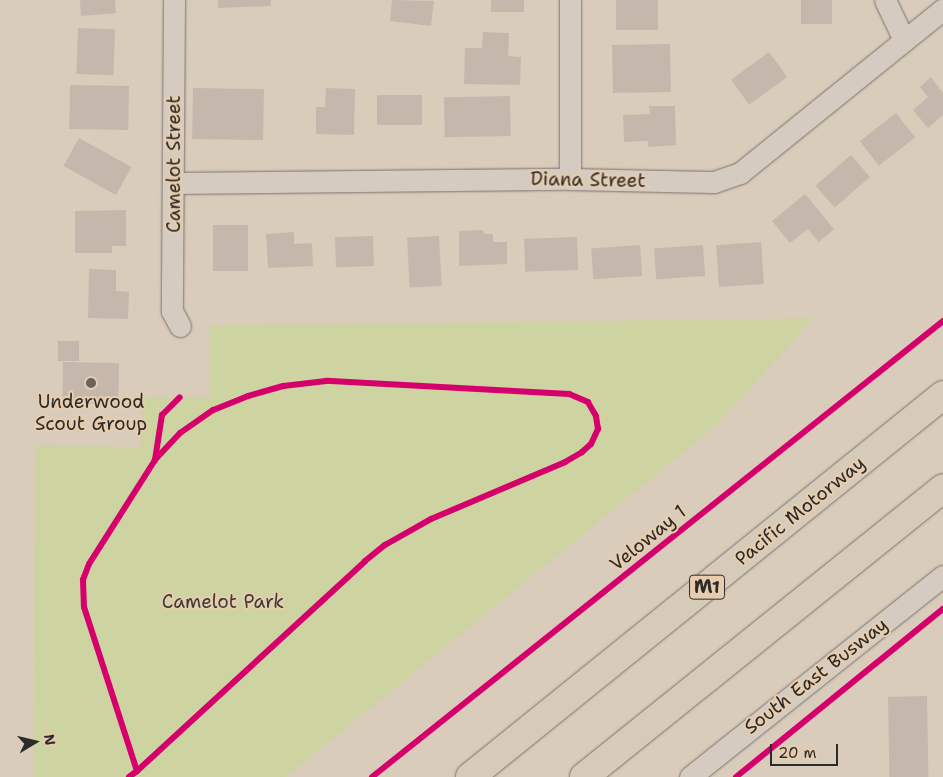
<!DOCTYPE html>
<html>
<head>
<meta charset="utf-8">
<style>
	body { margin:0 }
	#map { position:relative; width:943px; height:777px; overflow:hidden; background:#daccbb; font-family:"Shantell Sans",sans-serif }
	div>[style] { position:absolute }
	.green>* { inset:0; background:#ced3a2 }
	.building>* { inset:0; background:#c6b7ad; transform-origin:0 0 }
	.roads { filter:drop-shadow(0 0 1px #7a736c) drop-shadow(0 0 1px #7a736c) }
	.minor>* { height:21px; margin:-10.5px; padding:0 10.5px; transform-origin:10.5px; border-radius:10.5px; background:#d5cbc0 }
	.highway>* { height:28px; margin:-14px; padding:0 14px; transform-origin:14px; border-radius:14px; background:#d6cbb8 }
	.cycleway>* { height:6px; margin:-3px; padding:0 3px; transform-origin:3px; border-radius:3px; background:#d6006c }
	.dots>* { width:14px; height:14px; translate:-50% -50%; box-sizing:border-box; border:2px solid #e7cdae; border-radius:50% }
	span { translate:-50% -50%; white-space:nowrap; text-align:center; line-height:1.15; -webkit-text-stroke:4px #e7cdae; paint-order:stroke }
	.shield-label span { padding:1px 4px; background:#e7cdae; border:1px solid; border-radius:4px; -webkit-text-stroke-width:0 }
	.shield-label { font-size:18px; color:#2b2b2b; font-weight:700 }
	.street-label { font-size:19px; color:#2b2b2b }
	.poi-label { font-size:19px; color:#2b2b2b }
	.park-label { font-size:19px; color:#3a3c35 }
	.north { position:absolute; left:10px; top:717px; width:50px; height:50px; -webkit-text-stroke:4px #e7cdae; paint-order:stroke; rotate:81deg; font-size:14px; font-weight:700; line-height:20px; text-align:center; color:#2b2b2b }
	.north::after { content:''; display:block; margin:auto; width:18px; height:22px; background:#2b2b2b; clip-path:polygon(50% 0,100% 100%,50% 72%,0 100%) }
	.scale { position:absolute; left:770px; top:744px; width:68px; height:22px; box-sizing:border-box; border:2px solid #2b2b2b; border-top:0; padding-left:6px; font-size:15px; line-height:18px; white-space:nowrap; color:#2b2b2b; -webkit-text-stroke:4px #e7cdae; paint-order:stroke }
</style>
</head>
<body>
<div id="map">
	<div class="green">
		<i style="clip-path:polygon(814px 318px,717px 425px,286px 777px,33px 777px,35px 445px,141px 447px,142px 397px,209px 397px,209px 326px)"></i>
	</div>
	<div class="building">
		<i style="clip-path:polygon(80px 0,115px 0,116px 13px,81px 16px)"></i>
		<i style="clip-path:polygon(218px 0,271px 0,271px 6px,218px 8px)"></i>
		<i style="clip-path:polygon(392px 0,434px 1px,431px 26px,390px 21px)"></i>
		<i style="left:491px;top:0;width:33px;height:12px"></i>
		<i style="left:616px;top:0;width:42px;height:30px"></i>
		<i style="left:801px;top:0;width:31px;height:24px"></i>
		<i style="left:78px;top:28px;width:37px;height:46px;rotate:2deg"></i>
		<i style="clip-path:polygon(483px 32px,509px 33px,508px 56px,521px 57px,520px 85px,464px 84px,465px 48px,482px 48px)"></i>
		<i style="left:670px;top:44px;width:48px;height:58px;rotate:89deg"></i>
		<i style="left:769px;top:52px;width:31px;height:47px;rotate:54deg"></i>
		<i style="clip-path:polygon(931px 77px,943px 93px,943px 115px,928px 128px,913px 110px,928px 97px,920px 87px)"></i>
		<i style="left:70px;top:85px;width:59px;height:44px;rotate:1deg"></i>
		<i style="left:193px;top:88px;width:71px;height:51px;rotate:1deg"></i>
		<i style="clip-path:polygon(326px 88px,355px 89px,354px 135px,316px 134px,316px 107px,325px 107px)"></i>
		<i style="left:422px;top:95px;width:30px;height:45px;rotate:90deg"></i>
		<i style="left:510px;top:96px;width:40px;height:66px;rotate:89deg"></i>
		<i style="clip-path:polygon(649px 106px,675px 106px,676px 145px,648px 147px,648px 141px,624px 142px,623px 115px,650px 114px)"></i>
		<i style="left:896px;top:113px;width:31px;height:46px;rotate:52deg"></i>
		<i style="left:79px;top:138px;width:60px;height:32px;rotate:29deg"></i>
		<i style="left:851px;top:155px;width:29px;height:47px;rotate:49deg"></i>
		<i style="clip-path:polygon(805px 194px,834px 229px,819px 242px,808px 229px,790px 243px,772px 221px)"></i>
		<i style="clip-path:polygon(126px 210px,126px 246px,112px 246px,112px 253px,75px 253px,75px 211px)"></i>
		<i style="left:213px;top:225px;width:35px;height:46px"></i>
		<i style="clip-path:polygon(483px 230px,484px 234px,493px 234px,493px 242px,507px 242px,507px 264px,459px 266px,459px 231px)"></i>
		<i style="clip-path:polygon(294px 232px,294px 244px,312px 243px,313px 266px,268px 268px,266px 234px)"></i>
		<i style="left:373px;top:236px;width:30px;height:38px;rotate:88deg"></i>
		<i style="left:439px;top:236px;width:50px;height:32px;rotate:87deg"></i>
		<i style="left:577px;top:237px;width:33px;height:53px;rotate:88deg"></i>
		<i style="left:761px;top:242px;width:42px;height:45px;rotate:86deg"></i>
		<i style="left:640px;top:245px;width:31px;height:49px;rotate:86deg"></i>
		<i style="left:703px;top:245px;width:31px;height:49px;rotate:86deg"></i>
		<i style="clip-path:polygon(89px 269px,116px 270px,116px 291px,129px 292px,128px 319px,88px 318px)"></i>
		<i style="left:58px;top:341px;width:21px;height:20px"></i>
		<i style="left:63px;top:362px;width:56px;height:41px;rotate:1deg"></i>
		<i style="left:927px;top:696px;width:81px;height:39px;rotate:89deg"></i>
	</div>
	<div class="roads">
		<div class="minor">
			<i style="left:174px;top:0;width:311px;rotate:90.4deg"></i>
			<i style="left:172px;top:311px;width:17px;rotate:62deg"></i>
			<i style="left:570px;top:0;width:179px;rotate:90deg"></i>
			<i style="left:885px;top:0;width:44px;rotate:64.6deg"></i>
			<i style="left:174px;top:183px;width:396px;rotate:-0.6deg"></i>
			<i style="left:570px;top:179px;width:144px;rotate:1.2deg"></i>
			<i style="left:714px;top:182px;width:28px;rotate:-19deg"></i>
			<i style="left:740px;top:173px;width:261px;rotate:-38.9deg"></i>
			<i style="left:690px;top:777px;width:323px;rotate:-38.5deg"></i>
		</div>
		<div class="highway">
			<i style="left:470px;top:777px;width:608px;rotate:-38.92deg"></i>
			<i style="left:584px;top:777px;width:461px;rotate:-38.8deg"></i>
		</div>
	</div>
	<div class="cycleway">
		<i style="left:155px;top:460px;width:46px;rotate:-81.2deg"></i>
		<i style="left:162px;top:415px;width:25px;rotate:-45deg"></i>
		<i style="left:129px;top:777px;width:10px;rotate:-37deg"></i>
		<i style="left:137px;top:771px;width:310px;rotate:-42.6deg"></i>
		<i style="left:365px;top:561px;width:26px;rotate:-39deg"></i>
		<i style="left:385px;top:545px;width:53px;rotate:-29.5deg"></i>
		<i style="left:431px;top:519px;width:146px;rotate:-23deg"></i>
		<i style="left:565px;top:462px;width:20px;rotate:-30deg"></i>
		<i style="left:582px;top:452px;width:12px;rotate:-42deg"></i>
		<i style="left:591px;top:444px;width:17px;rotate:-65deg"></i>
		<i style="left:598px;top:429px;width:13px;rotate:-99deg"></i>
		<i style="left:596px;top:416px;width:16px;rotate:-120deg"></i>
		<i style="left:588px;top:402px;width:21px;rotate:-157deg"></i>
		<i style="left:569px;top:394px;width:243px;rotate:-176.9deg"></i>
		<i style="left:326px;top:381px;width:43px;rotate:173.4deg"></i>
		<i style="left:283px;top:386px;width:36px;rotate:164deg"></i>
		<i style="left:248px;top:396px;width:38px;rotate:158deg"></i>
		<i style="left:213px;top:410px;width:40px;rotate:145.1deg"></i>
		<i style="left:180px;top:433px;width:37px;rotate:133deg"></i>
		<i style="left:155px;top:460px;width:123px;rotate:122.4deg"></i>
		<i style="left:89px;top:564px;width:17px;rotate:111deg"></i>
		<i style="left:83px;top:580px;width:27px;rotate:88deg"></i>
		<i style="left:84px;top:607px;width:172px;rotate:72.1deg"></i>
		<i style="left:372px;top:777px;width:731px;rotate:-38.61deg"></i>
		<i style="left:736px;top:777px;width:267px;rotate:-39.1deg"></i>
	</div>
	<div class="dots">
		<i style="left:91px;top:383px;background:#68635d"></i>
	</div>
	<div class="shield-label">
		<span style="left:707px;top:587px">M1</span>
	</div>
	<div class="street-label">
		<span style="left:174px;top:164px;rotate:-90deg">Camelot Street</span>
		<span style="left:588px;top:180px;rotate:1deg">Diana Street</span>
		<span style="left:800px;top:511px;rotate:-39deg">Pacific Motorway</span>
		<span style="left:648px;top:538px;rotate:-39deg">Veloway 1</span>
		<span style="left:816px;top:676px;rotate:-38deg">South East Busway</span>
	</div>
	<div class="poi-label">
		<span style="left:91px;top:413px">Underwood<br>Scout Group</span>
	</div>
	<div class="park-label">
		<span style="left:223px;top:602px">Camelot Park</span>
	</div>
	<div class="north">N</div>
	<div class="scale">20 m</div>
</div>
</body>
</html>
